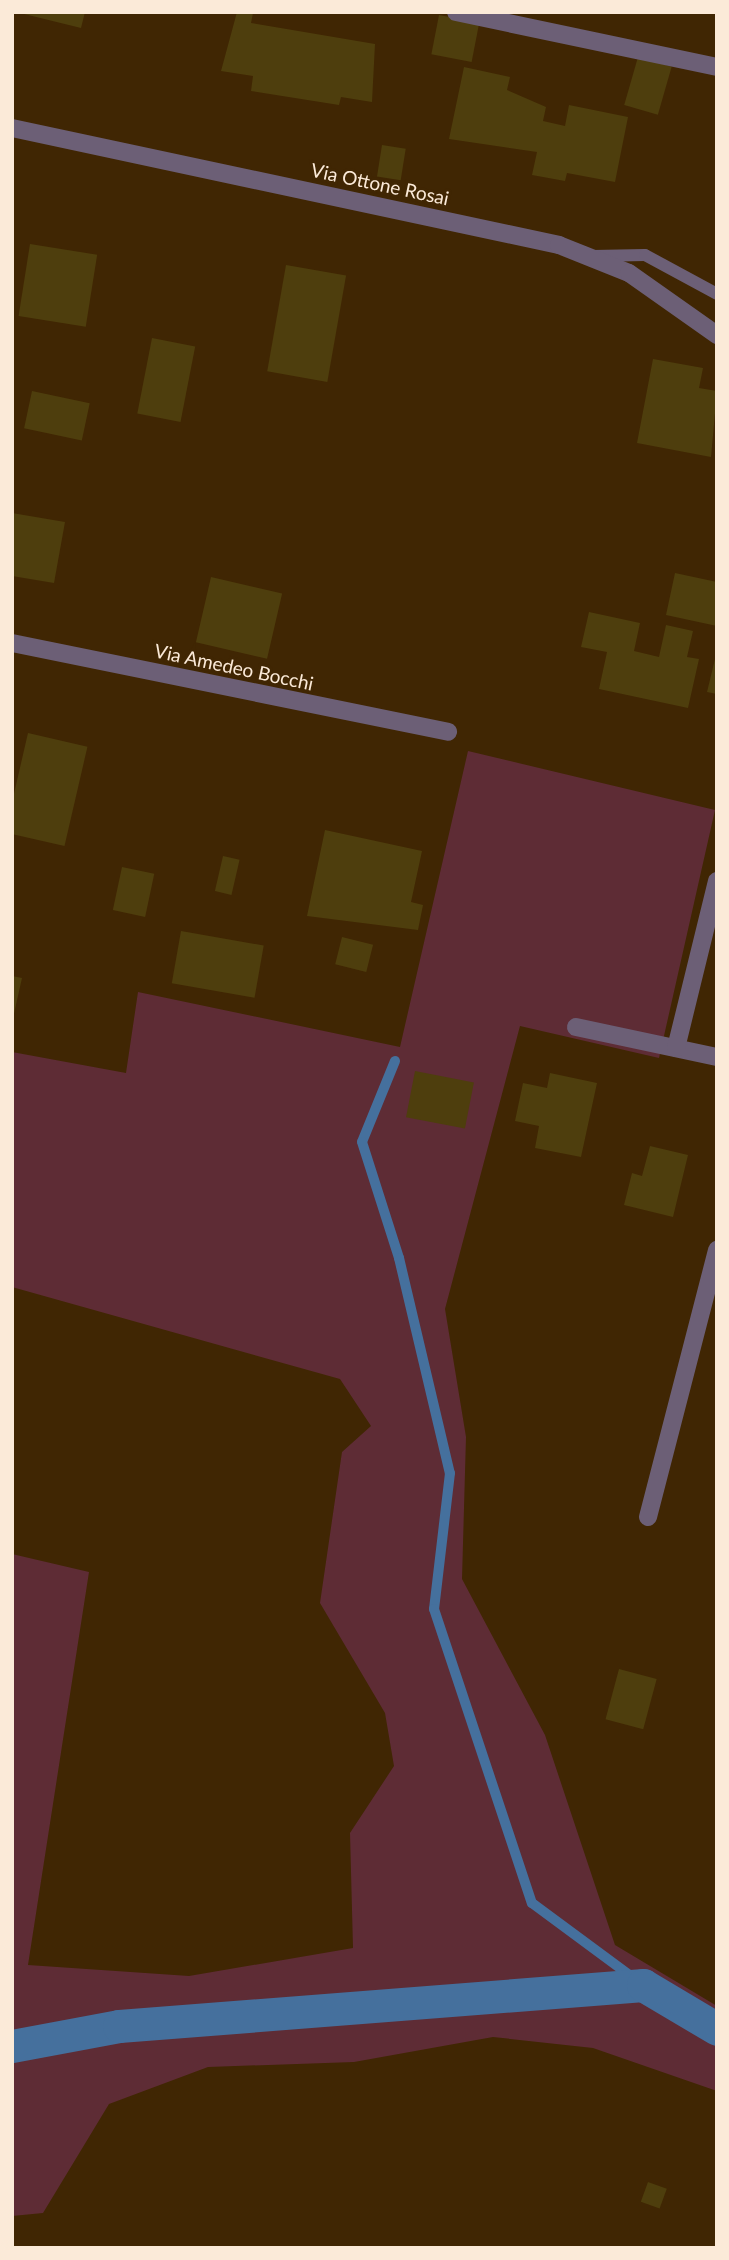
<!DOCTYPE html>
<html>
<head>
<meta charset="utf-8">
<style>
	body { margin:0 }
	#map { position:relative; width:729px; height:2260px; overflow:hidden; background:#402603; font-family:Lato,sans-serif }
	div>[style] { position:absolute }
	.green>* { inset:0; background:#5e2c35 }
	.stream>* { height:10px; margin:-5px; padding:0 5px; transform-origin:5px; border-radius:5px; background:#45709d }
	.canal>* { height:33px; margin:-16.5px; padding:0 16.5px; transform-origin:16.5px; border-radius:16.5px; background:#45709d }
	.building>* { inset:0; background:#4e3e0d; transform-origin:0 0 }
	.lane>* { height:12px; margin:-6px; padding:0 6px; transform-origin:6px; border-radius:6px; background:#6c5f76 }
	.street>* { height:18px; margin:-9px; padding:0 9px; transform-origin:9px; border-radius:9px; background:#6c5f76 }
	span { translate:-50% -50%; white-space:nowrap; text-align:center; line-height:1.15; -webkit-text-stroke:6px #402603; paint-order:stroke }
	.street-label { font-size:19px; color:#fbead8 }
	.frame { position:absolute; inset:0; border:14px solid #fbead8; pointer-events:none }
</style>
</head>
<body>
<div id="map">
	<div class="green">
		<i style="clip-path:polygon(468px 751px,715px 810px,659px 1058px,520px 1026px,445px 1309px,466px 1437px,462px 1579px,545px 1735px,615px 1945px,717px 2006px,717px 2091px,593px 2048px,493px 2037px,354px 2062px,208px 2067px,109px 2104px,43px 2213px,12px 2216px,12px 1554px,89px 1572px,28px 1965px,189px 1976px,353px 1948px,350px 1833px,394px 1766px,385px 1713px,320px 1603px,342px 1452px,371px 1426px,340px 1379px,12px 1287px,12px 1052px,126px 1073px,138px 992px,400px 1047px)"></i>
	</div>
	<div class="stream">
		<i style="left:395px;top:1061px;width:87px;rotate:112.2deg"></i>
		<i style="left:362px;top:1142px;width:122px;rotate:72.3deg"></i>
		<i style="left:399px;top:1258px;width:221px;rotate:76.7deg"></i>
		<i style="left:450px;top:1473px;width:137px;rotate:96.7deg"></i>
		<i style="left:434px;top:1609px;width:310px;rotate:71.6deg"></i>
		<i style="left:532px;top:1903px;width:138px;rotate:36.5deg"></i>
	</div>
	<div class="canal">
		<i style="left:12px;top:2046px;width:109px;rotate:-10.6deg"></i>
		<i style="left:119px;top:2026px;width:526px;rotate:-4.47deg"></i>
		<i style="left:643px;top:1985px;width:86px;rotate:30.7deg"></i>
	</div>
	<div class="building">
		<i style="clip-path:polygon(16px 12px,85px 12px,81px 28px)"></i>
		<i style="clip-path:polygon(237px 12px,253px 13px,251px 23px,375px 44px,372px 102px,341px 97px,339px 105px,251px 91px,253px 76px,221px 71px)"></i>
		<i style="left:439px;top:15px;width:41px;height:40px;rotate:11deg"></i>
		<i style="left:638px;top:57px;width:35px;height:50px;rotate:16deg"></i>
		<i style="clip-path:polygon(464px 67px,510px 77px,507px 90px,546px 107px,543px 121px,565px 126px,569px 105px,628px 117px,615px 182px,567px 173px,565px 181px,532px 175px,537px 152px,449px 139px)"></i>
		<i style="left:382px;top:145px;width:24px;height:32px;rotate:9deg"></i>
		<i style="left:30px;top:244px;width:68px;height:73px;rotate:9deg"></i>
		<i style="left:286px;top:265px;width:61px;height:108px;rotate:10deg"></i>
		<i style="left:152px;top:338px;width:44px;height:77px;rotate:11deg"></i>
		<i style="clip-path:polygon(653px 359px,703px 368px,699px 388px,717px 391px,711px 457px,637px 443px)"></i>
		<i style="left:32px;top:391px;width:59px;height:38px;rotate:12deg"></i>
		<i style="clip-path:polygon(12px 513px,65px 522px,54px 583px,12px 576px)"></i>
		<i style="clip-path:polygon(675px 573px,717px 582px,717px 626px,666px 615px)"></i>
		<i style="left:211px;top:577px;width:73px;height:67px;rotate:13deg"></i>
		<i style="clip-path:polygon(589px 612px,640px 623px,634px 651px,659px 657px,666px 625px,693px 631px,687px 657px,699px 659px,688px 708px,599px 689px,607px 652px,581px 647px)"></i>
		<i style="clip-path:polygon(716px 655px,717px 655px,717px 694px,707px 692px)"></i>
		<i style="left:28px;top:733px;width:61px;height:102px;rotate:13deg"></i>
		<i style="clip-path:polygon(325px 830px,422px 851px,411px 902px,423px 905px,418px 930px,307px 916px)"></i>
		<i style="left:223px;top:856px;width:17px;height:36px;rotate:13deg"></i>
		<i style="left:122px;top:867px;width:33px;height:44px;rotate:12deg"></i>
		<i style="left:181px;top:931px;width:84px;height:53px;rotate:10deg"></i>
		<i style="left:342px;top:937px;width:32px;height:28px;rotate:14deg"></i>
		<i style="clip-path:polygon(12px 976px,22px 978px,13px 1018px,12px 1018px)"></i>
		<i style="left:415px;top:1071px;width:60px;height:47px;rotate:11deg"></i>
		<i style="clip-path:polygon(550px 1073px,597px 1083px,581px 1157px,535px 1148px,539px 1126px,515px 1121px,523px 1083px,547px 1088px)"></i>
		<i style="clip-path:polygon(650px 1146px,688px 1155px,673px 1217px,624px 1205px,632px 1173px,642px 1176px)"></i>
		<i style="left:619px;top:1669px;width:39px;height:52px;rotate:15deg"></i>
		<i style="left:648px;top:2182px;width:20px;height:21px;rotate:20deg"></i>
	</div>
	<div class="lane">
		<i style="left:593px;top:256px;width:52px;rotate:-1.1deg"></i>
		<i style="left:645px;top:255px;width:82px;rotate:28.4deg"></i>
	</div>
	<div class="street">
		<i style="left:456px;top:12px;width:267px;rotate:11.9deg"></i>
		<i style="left:12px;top:128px;width:559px;rotate:12.07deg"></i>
		<i style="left:559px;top:245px;width:75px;rotate:21.8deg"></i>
		<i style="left:629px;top:273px;width:108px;rotate:35.2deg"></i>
		<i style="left:12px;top:643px;width:445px;rotate:11.5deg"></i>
		<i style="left:576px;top:1027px;width:144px;rotate:12deg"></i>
		<i style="left:676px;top:1048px;width:172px;rotate:-76.2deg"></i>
		<i style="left:648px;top:1517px;width:276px;rotate:-75.5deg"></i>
	</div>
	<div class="street-label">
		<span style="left:380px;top:184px;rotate:12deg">Via Ottone Rosai</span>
		<span style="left:234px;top:667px;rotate:12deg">Via Amedeo Bocchi</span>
	</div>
	<div class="frame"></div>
</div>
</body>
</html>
